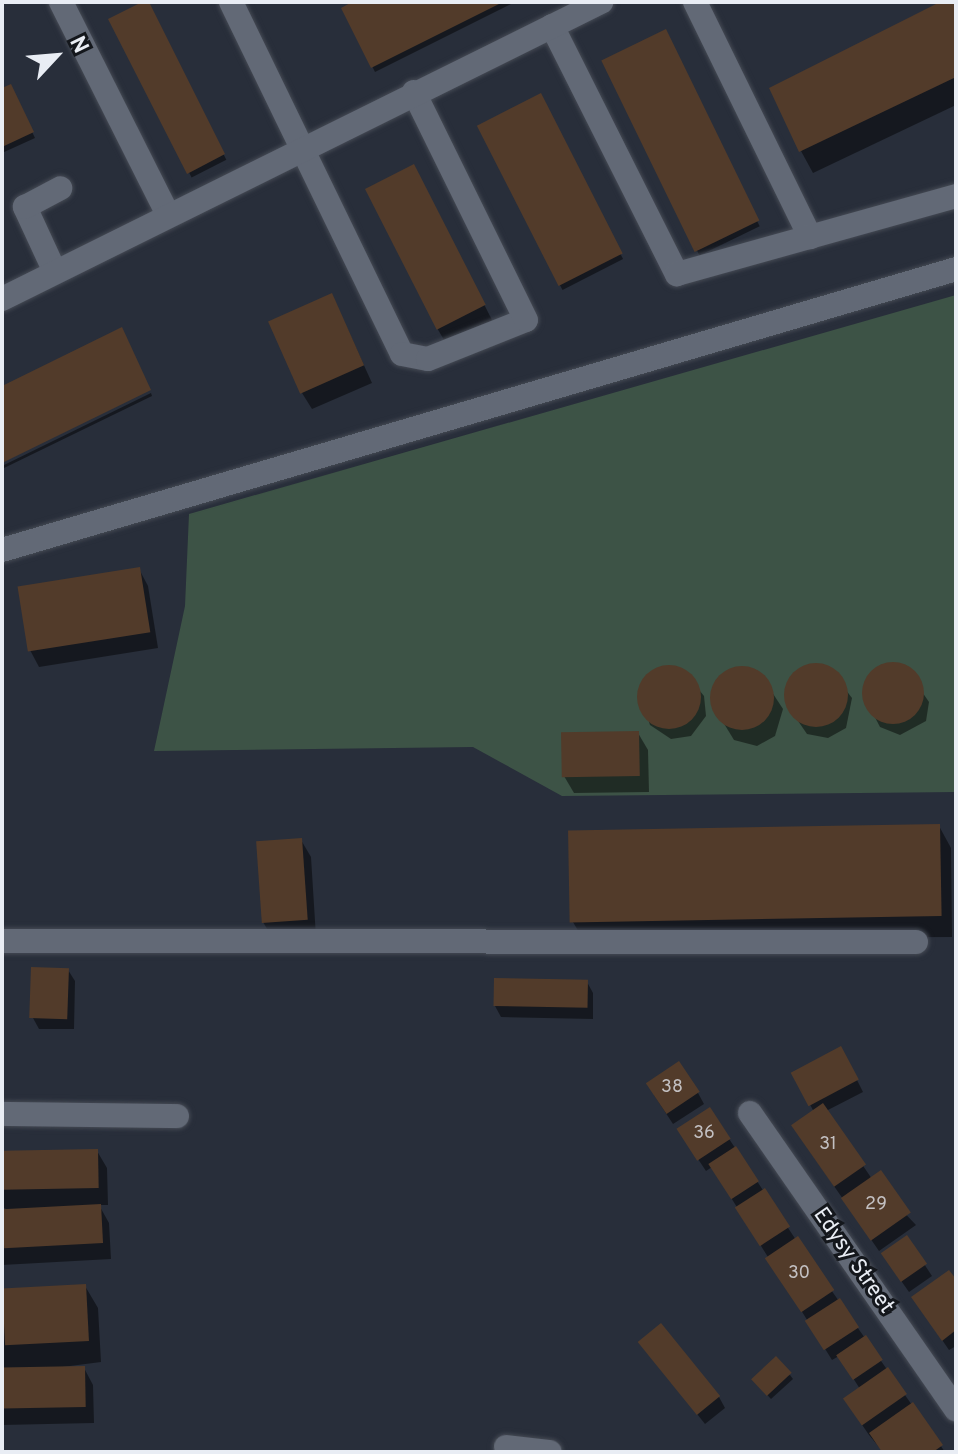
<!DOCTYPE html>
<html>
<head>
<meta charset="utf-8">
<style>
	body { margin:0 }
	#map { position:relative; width:958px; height:1454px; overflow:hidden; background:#282e3a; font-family:Overpass,sans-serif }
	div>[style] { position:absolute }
	.green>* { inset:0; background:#3d5346 }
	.shadow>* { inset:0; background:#0007; transform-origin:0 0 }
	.building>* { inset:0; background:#523b2a; transform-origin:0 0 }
	.round { border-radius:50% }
	.roads { filter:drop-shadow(0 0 2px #454a54) drop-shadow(0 0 2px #454a54) }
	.minor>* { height:24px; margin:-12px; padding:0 12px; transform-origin:12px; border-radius:12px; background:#626976 }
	span { translate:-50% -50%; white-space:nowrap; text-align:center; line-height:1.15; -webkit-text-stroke:6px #14171c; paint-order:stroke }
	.number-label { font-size:18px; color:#c3c0c2 }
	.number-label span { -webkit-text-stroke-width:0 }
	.street-label { font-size:22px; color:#e9edf4 }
	.frame { position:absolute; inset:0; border:4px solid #e9edf4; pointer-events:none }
	.north { position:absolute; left:16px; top:16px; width:80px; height:80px; -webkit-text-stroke:6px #14171c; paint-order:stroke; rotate:64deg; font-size:22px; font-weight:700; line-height:32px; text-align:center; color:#e9edf4 }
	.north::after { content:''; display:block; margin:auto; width:28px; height:36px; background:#e9edf4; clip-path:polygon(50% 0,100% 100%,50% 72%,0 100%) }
</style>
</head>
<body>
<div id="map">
	<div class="green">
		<i style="clip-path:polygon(956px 295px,956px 792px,562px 796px,473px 747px,154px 751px,185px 606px,189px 514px)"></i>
	</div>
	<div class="shadow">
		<i style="left:146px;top:2px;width:177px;height:39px;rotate:63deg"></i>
		<i style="clip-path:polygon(357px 2px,515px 2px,375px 72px,344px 9px)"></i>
		<i style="clip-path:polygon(945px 2px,956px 2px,956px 105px,813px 173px,801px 151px)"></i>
		<i style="left:665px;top:32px;width:216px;height:67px;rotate:64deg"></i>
		<i style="clip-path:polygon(10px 86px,35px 138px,2px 153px,2px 90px)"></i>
		<i style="left:540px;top:96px;width:183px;height:68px;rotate:63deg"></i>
		<i style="clip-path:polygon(423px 183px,493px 322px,447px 345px,437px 328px)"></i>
		<i style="clip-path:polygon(332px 295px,372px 383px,312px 409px,302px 393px)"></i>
		<i style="clip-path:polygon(151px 393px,152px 396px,2px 469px,2px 466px)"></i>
		<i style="clip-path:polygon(139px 569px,148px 586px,158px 648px,39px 667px,30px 650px)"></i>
		<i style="clip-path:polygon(886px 665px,905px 667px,929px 702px,926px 721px,900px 735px,880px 727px,864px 696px,870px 676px)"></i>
		<i style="clip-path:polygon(808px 666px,829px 668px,852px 698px,846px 728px,828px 738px,807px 734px,787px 705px,791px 678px)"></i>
		<i style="clip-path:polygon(737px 667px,758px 671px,783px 709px,775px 736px,757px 746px,734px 740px,712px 704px,719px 677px)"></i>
		<i style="clip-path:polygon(682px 669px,704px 696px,706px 716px,691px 736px,671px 739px,650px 725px,640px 692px,651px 672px)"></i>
		<i style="clip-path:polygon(638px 733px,648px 750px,649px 792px,574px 793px,564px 776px)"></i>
		<i style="clip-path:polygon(939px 826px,951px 848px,952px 937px,583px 939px,570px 917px)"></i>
		<i style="clip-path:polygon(301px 840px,311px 857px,316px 937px,273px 939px,263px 922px)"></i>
		<i style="clip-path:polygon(68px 970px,75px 981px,74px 1029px,39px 1029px,33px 1018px)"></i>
		<i style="clip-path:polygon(587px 982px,593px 993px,593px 1019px,501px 1017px,495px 1006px)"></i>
		<i style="clip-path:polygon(847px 1060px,863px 1092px,826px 1111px,872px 1179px,916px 1225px,879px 1251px,800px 1137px,814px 1112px,793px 1073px)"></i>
		<i style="clip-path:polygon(698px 1093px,704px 1104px,673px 1124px,654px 1095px)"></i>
		<i style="clip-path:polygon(710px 1110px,796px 1240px,945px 1452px,883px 1452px,869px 1435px,852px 1410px,860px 1389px,839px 1356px,832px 1360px,712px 1167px,706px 1171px,686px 1141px)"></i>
		<i style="clip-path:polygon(97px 1151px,107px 1168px,108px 1205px,99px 1205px,109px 1223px,111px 1259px,2px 1265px,2px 1211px,10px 1211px,2px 1207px,2px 1153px)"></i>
		<i style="clip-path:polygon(907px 1238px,932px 1276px,909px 1292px,890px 1265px)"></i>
		<i style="clip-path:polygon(956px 1283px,956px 1346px,949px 1350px,920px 1308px)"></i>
		<i style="clip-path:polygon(85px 1286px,98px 1308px,101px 1362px,47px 1369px,84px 1368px,93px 1385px,94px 1423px,2px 1425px,2px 1290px)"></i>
		<i style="clip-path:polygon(640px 1342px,719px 1397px,725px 1408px,705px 1424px)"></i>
		<i style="clip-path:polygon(790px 1375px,793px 1379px,771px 1399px,757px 1384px)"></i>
	</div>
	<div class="building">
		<i style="clip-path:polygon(142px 2px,149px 2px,225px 154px,187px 174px,108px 19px)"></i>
		<i style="clip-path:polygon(352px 2px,503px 2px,371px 68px,341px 8px)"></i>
		<i style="clip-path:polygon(940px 2px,956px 2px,956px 77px,799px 152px,769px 88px)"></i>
		<i style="left:666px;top:29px;width:213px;height:72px;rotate:64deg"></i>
		<i style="clip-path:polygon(11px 84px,34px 132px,2px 147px,2px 88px)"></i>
		<i style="left:541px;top:93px;width:180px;height:72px;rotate:63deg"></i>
		<i style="left:414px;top:164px;width:158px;height:55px;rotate:63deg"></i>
		<i style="left:332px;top:293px;width:79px;height:70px;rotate:66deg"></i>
		<i style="clip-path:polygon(122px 327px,151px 390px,2px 463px,2px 386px)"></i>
		<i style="left:140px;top:567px;width:66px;height:124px;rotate:81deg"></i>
		<i class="round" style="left:862px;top:662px;width:62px;height:62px"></i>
		<i class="round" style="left:784px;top:663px;width:64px;height:64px"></i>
		<i class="round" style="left:637px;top:665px;width:64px;height:64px"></i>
		<i class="round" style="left:710px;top:666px;width:64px;height:64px"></i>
		<i style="left:639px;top:731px;width:45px;height:78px;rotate:89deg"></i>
		<i style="left:940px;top:824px;width:92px;height:372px;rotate:89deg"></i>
		<i style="left:302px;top:838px;width:82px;height:46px;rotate:86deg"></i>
		<i style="left:31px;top:967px;width:38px;height:51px;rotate:2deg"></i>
		<i style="left:494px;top:978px;width:94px;height:28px;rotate:1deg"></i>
		<i style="left:841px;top:1046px;width:38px;height:57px;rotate:62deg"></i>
		<i style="left:679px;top:1061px;width:37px;height:40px;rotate:56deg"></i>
		<i style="left:823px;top:1103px;width:75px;height:39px;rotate:55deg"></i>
		<i style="left:710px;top:1107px;width:38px;height:40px;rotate:57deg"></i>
		<i style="left:736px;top:1146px;width:42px;height:33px;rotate:57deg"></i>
		<i style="left:98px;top:1149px;width:39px;height:96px;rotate:89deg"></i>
		<i style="left:881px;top:1170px;width:52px;height:49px;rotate:55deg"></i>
		<i style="left:765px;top:1188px;width:46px;height:36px;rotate:57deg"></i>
		<i style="left:101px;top:1204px;width:39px;height:99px;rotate:87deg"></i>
		<i style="left:907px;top:1235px;width:35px;height:32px;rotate:55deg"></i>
		<i style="left:798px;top:1236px;width:65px;height:40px;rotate:56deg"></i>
		<i style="clip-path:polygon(949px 1270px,956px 1279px,956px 1330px,942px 1341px,911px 1297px)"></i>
		<i style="left:86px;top:1284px;width:57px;height:84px;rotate:87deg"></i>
		<i style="left:840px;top:1298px;width:35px;height:42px;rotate:57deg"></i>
		<i style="left:661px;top:1323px;width:94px;height:30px;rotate:51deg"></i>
		<i style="left:866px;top:1335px;width:30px;height:36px;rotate:56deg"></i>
		<i style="left:776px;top:1356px;width:23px;height:34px;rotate:47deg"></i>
		<i style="left:85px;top:1366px;width:41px;height:83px;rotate:89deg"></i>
		<i style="left:888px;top:1367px;width:33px;height:55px;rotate:55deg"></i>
		<i style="clip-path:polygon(913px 1402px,943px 1445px,933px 1452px,882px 1452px,869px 1433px)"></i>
	</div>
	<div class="roads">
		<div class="minor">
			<i style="left:61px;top:2px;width:238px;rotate:63.3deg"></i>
			<i style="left:231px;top:2px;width:391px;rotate:64.1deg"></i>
			<i style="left:402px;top:354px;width:26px;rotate:11deg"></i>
			<i style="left:428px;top:359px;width:105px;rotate:-21.7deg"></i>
			<i style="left:526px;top:320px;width:254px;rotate:-116.2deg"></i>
			<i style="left:695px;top:2px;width:262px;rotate:63.9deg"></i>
			<i style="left:552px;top:26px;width:278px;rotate:63.3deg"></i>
			<i style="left:677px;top:274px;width:290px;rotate:-15.6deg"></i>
			<i style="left:55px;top:272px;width:72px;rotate:-114.8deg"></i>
			<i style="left:25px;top:207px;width:40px;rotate:-28deg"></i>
			<i style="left:2px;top:299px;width:669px;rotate:-26.37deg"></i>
			<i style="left:2px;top:550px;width:995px;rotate:-16.41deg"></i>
			<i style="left:2px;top:941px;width:914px;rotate:0.06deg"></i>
			<i style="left:750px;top:1113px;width:361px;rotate:55.2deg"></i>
			<i style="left:2px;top:1114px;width:175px;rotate:0.7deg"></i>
			<i style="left:506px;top:1447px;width:44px;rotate:6.5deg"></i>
		</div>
	</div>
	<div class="number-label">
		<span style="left:672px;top:1088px">38</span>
		<span style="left:704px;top:1134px">36</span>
		<span style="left:828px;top:1145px">31</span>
		<span style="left:876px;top:1205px">29</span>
		<span style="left:799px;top:1274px">30</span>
	</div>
	<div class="street-label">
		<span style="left:853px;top:1261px;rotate:55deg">Edysy Street</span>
	</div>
	<div class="frame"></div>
	<div class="north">N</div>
</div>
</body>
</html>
